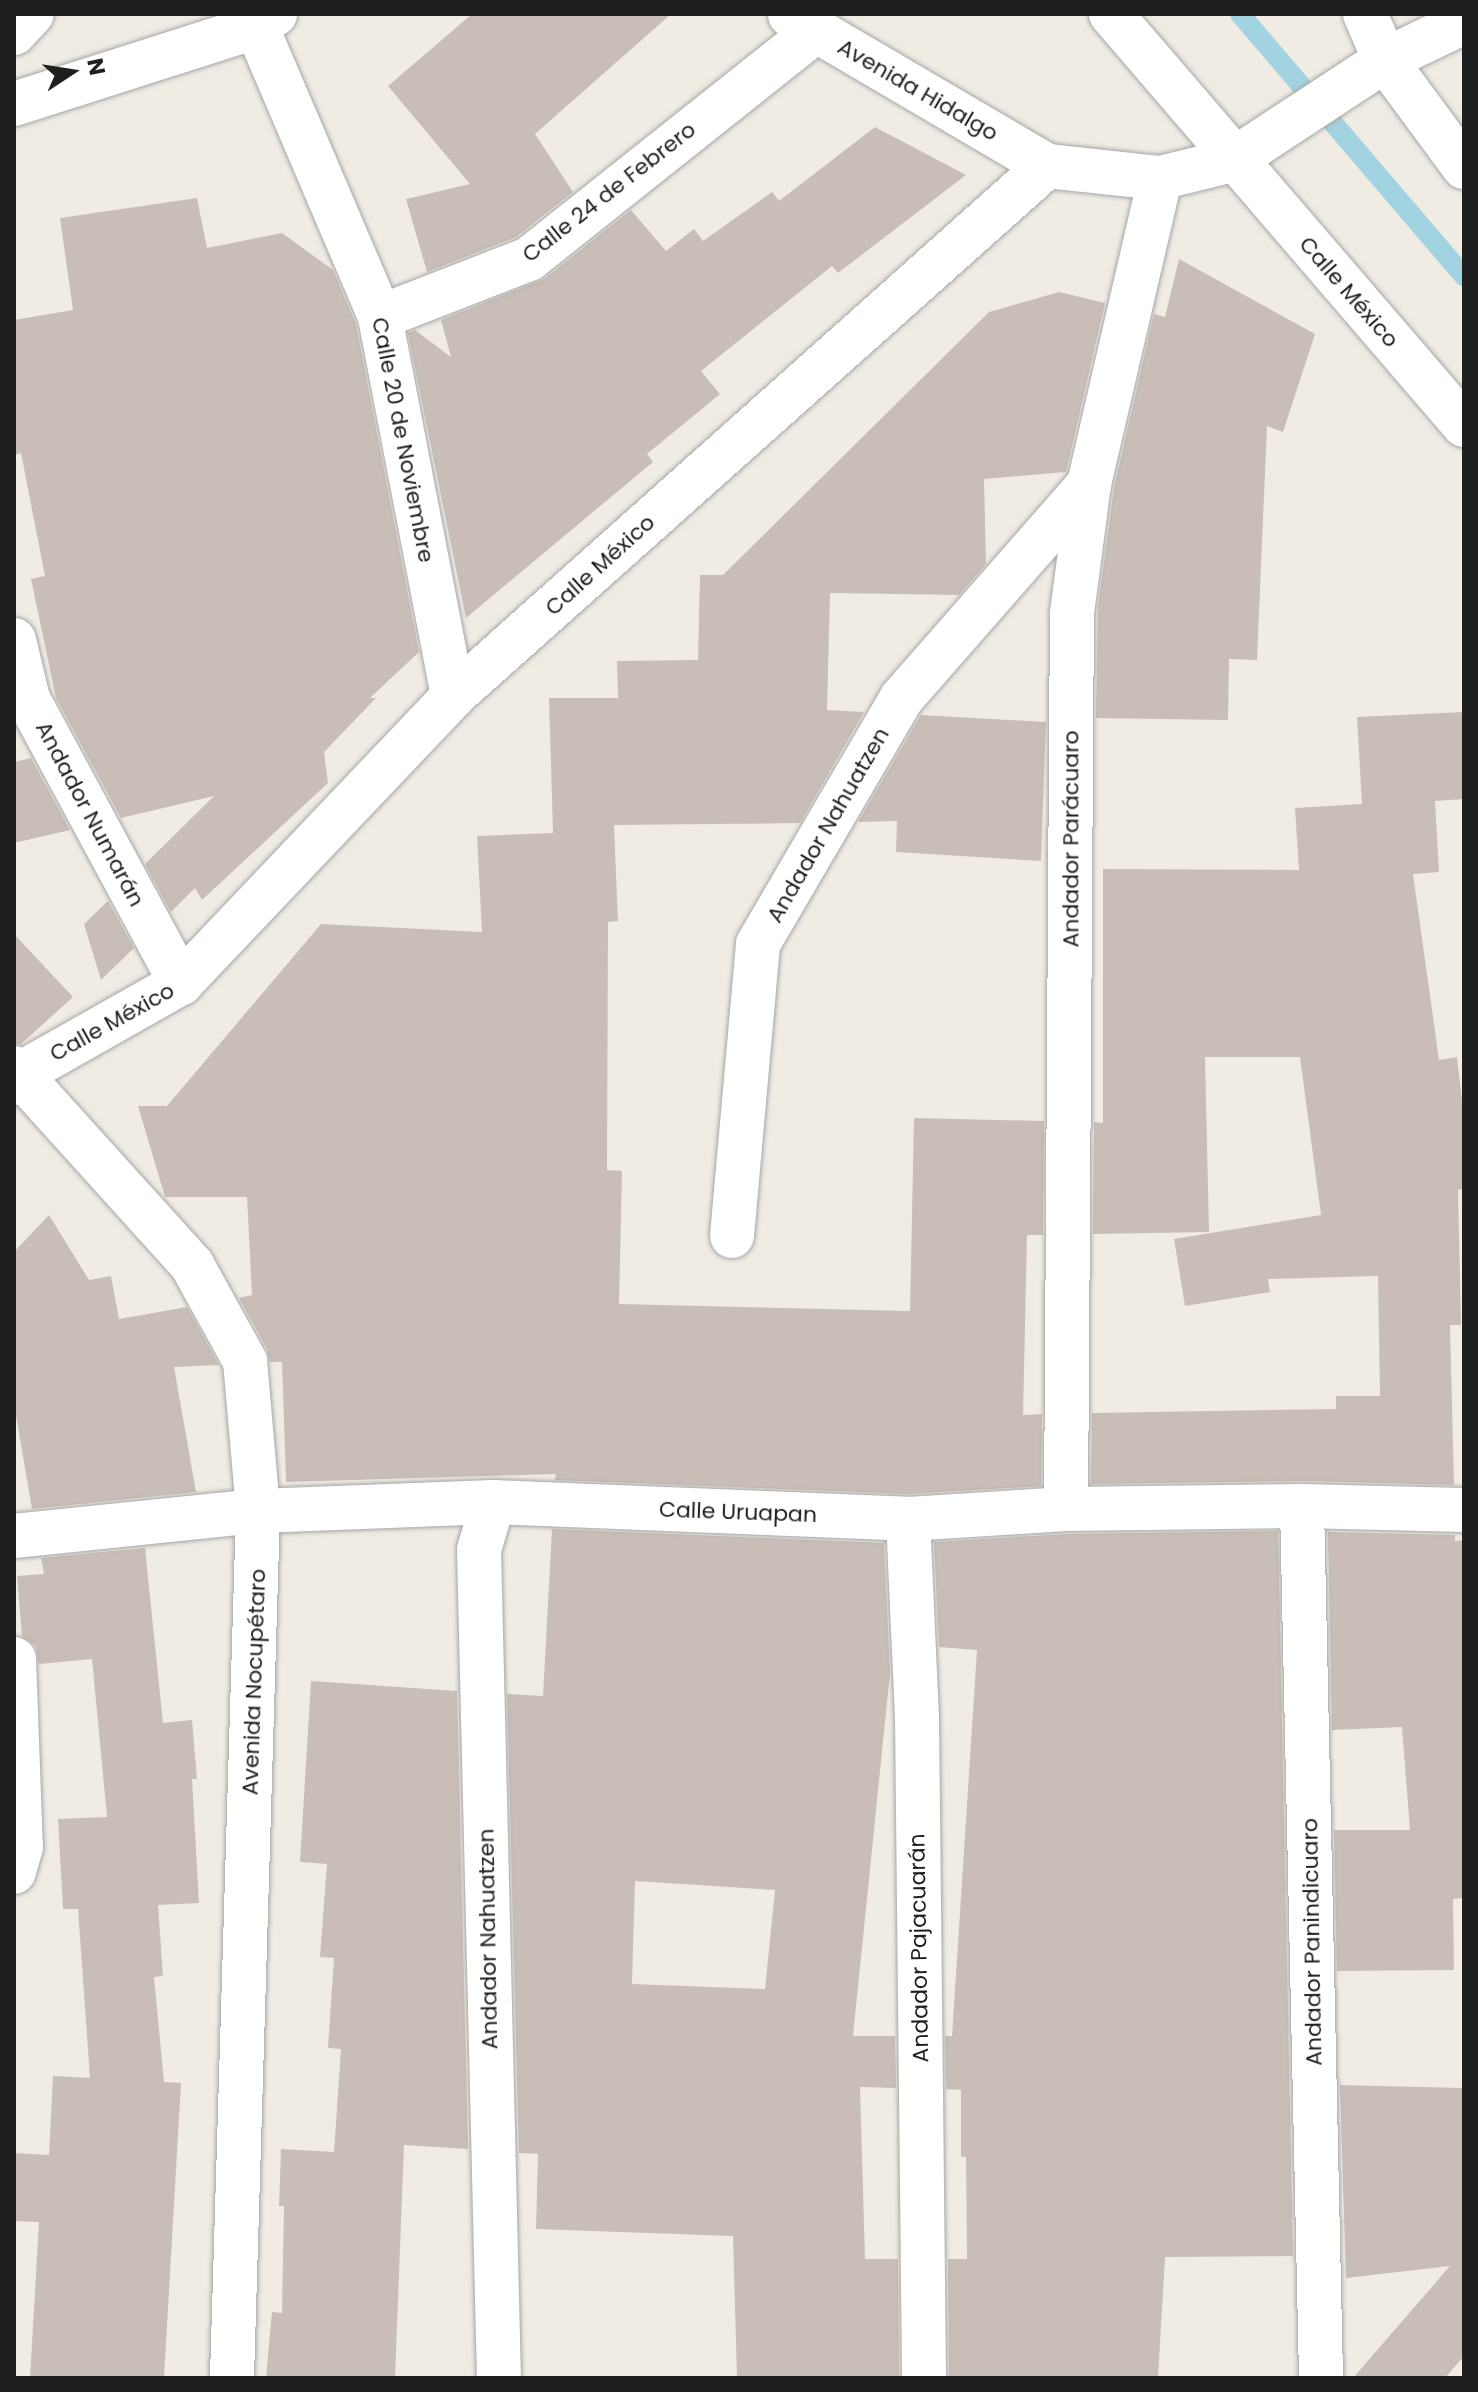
<!DOCTYPE html>
<html>
<head>
<meta charset="utf-8">
<style>
	body { margin:0 }
	#map { position:relative; width:1478px; height:2392px; overflow:hidden; background:#f0ece4; font-family:Poppins,sans-serif }
	div>[style] { position:absolute }
	.stream>* { height:20px; margin:-10px; padding:0 10px; transform-origin:10px; border-radius:10px; background:#a2d3e0 }
	.building>* { inset:0; background:#c8beb7 }
	.roads { filter:drop-shadow(0 0 2px #a6a6a6) drop-shadow(0 0 2px #a6a6a6) }
	.minor>* { height:44px; margin:-22px; padding:0 22px; transform-origin:22px; border-radius:22px; background:#fff }
	span { translate:-50% -50%; white-space:nowrap; text-align:center; line-height:1.15; -webkit-text-stroke:6px #fff; paint-order:stroke }
	.street-label { font-size:22px; color:#1f1f1f }
	.frame { position:absolute; inset:0; border:16px solid #1f1f1f; pointer-events:none }
	.north { position:absolute; left:32px; top:32px; width:80px; height:80px; -webkit-text-stroke:6px #fff; paint-order:stroke; rotate:78deg; font-size:22px; font-weight:700; line-height:32px; text-align:center; color:#1f1f1f }
	.north::after { content:''; display:block; margin:auto; width:28px; height:36px; background:#1f1f1f; clip-path:polygon(50% 0,100% 100%,50% 72%,0 100%) }
</style>
</head>
<body>
<div id="map">
	<div class="stream">
		<i style="left:1240px;top:14px;width:345px;rotate:49.5deg"></i>
	</div>
	<div class="building">
		<i style="clip-path:polygon(472px 14px,671px 14px,535px 134px,573px 192px,516px 237px,427px 272px,406px 199px,470px 184px,388px 86px)"></i>
		<i style="clip-path:polygon(875px 127px,966px 175px,838px 273px,832px 266px,701px 371px,720px 394px,647px 454px,653px 462px,466px 618px,408px 333px,415px 330px,451px 357px,441px 320px,544px 279px,631px 210px,666px 251px,694px 229px,703px 241px,772px 192px,779px 201px)"></i>
		<i style="clip-path:polygon(197px 198px,207px 248px,282px 233px,333px 270px,356px 324px,419px 652px,370px 698px,376px 698px,324px 752px,328px 783px,202px 900px,195px 888px,171px 912px,145px 864px,214px 796px,121px 818px,56px 698px,31px 579px,45px 576px,21px 453px,14px 455px,14px 320px,73px 310px,60px 218px)"></i>
		<i style="clip-path:polygon(1179px 259px,1315px 334px,1283px 432px,1267px 426px,1257px 660px,1229px 659px,1228px 720px,1096px 718px,1098px 606px,1114px 488px,1154px 314px,1165px 317px)"></i>
		<i style="clip-path:polygon(1059px 292px,1105px 303px,1066px 472px,984px 479px,986px 564px,959px 595px,830px 593px,827px 710px,864px 712px,800px 823px,614px 825px,618px 921px,608px 922px,607px 1170px,622px 1171px,619px 1304px,910px 1311px,914px 1118px,1044px 1121px,1043px 1235px,1027px 1235px,1023px 1415px,1042px 1414px,1041px 1486px,908px 1494px,555px 1480px,556px 1474px,286px 1482px,282px 1362px,270px 1362px,267px 1349px,239px 1298px,252px 1295px,247px 1197px,165px 1197px,138px 1106px,167px 1106px,321px 924px,482px 932px,477px 836px,553px 833px,549px 698px,618px 698px,617px 661px,698px 660px,700px 575px,723px 575px,989px 312px)"></i>
		<i style="clip-path:polygon(1464px 712px,1464px 799px,1435px 801px,1439px 872px,1413px 874px,1439px 1060px,1457px 1057px,1464px 1118px,1464px 1189px,1458px 1190px,1461px 1325px,1450px 1325px,1454px 1485px,1303px 1481px,1091px 1484px,1092px 1413px,1336px 1409px,1336px 1396px,1380px 1396px,1378px 1276px,1268px 1279px,1270px 1292px,1185px 1306px,1174px 1239px,1321px 1215px,1300px 1057px,1205px 1057px,1209px 1232px,1093px 1234px,1094px 1122px,1103px 1123px,1103px 869px,1299px 870px,1295px 808px,1362px 804px,1357px 717px)"></i>
		<i style="clip-path:polygon(921px 715px,1046px 722px,1041px 861px,896px 852px,897px 821px,858px 822px)"></i>
		<i style="clip-path:polygon(31px 758px,70px 830px,14px 843px,14px 762px)"></i>
		<i style="clip-path:polygon(108px 901px,134px 948px,101px 980px,84px 924px)"></i>
		<i style="clip-path:polygon(14px 934px,73px 997px,21px 1044px,14px 1044px)"></i>
		<i style="clip-path:polygon(49px 1215px,89px 1280px,111px 1276px,119px 1319px,187px 1307px,219px 1365px,174px 1367px,196px 1492px,32px 1509px,14px 1404px,14px 1252px)"></i>
		<i style="clip-path:polygon(evenodd,552px 1529px,884px 1543px,890px 1673px,853px 2036px,895px 2036px,896px 2088px,860px 2087px,865px 2259px,898px 2259px,899px 2378px,737px 2378px,733px 2236px,536px 2229px,538px 2154px,519px 2153px,507px 1694px,543px 1696px,552px 1529px,635px 1881px,775px 1890px,765px 1989px,632px 1984px,635px 1881px)"></i>
		<i style="clip-path:polygon(1278px 1531px,1293px 2256px,1165px 2257px,1158px 2378px,949px 2378px,948px 2259px,967px 2259px,966px 2157px,961px 2157px,961px 2090px,946px 2089px,945px 2036px,952px 2036px,977px 1650px,939px 1647px,934px 1542px,1067px 1534px)"></i>
		<i style="clip-path:polygon(1328px 1532px,1455px 1535px,1455px 1541px,1464px 1540px,1464px 1898px,1453px 1899px,1454px 1970px,1337px 1971px,1334px 1830px,1410px 1830px,1402px 1727px,1332px 1730px)"></i>
		<i style="clip-path:polygon(145px 1548px,163px 1723px,192px 1720px,197px 1779px,192px 1779px,199px 1903px,158px 1905px,163px 1976px,154px 1977px,164px 2082px,181px 2083px,164px 2378px,30px 2378px,39px 2222px,14px 2221px,14px 2153px,49px 2155px,53px 2076px,90px 2078px,78px 1909px,63px 1909px,58px 1819px,107px 1817px,92px 1659px,39px 1664px,36px 1646px,22px 1636px,17px 1576px,44px 1574px,41px 1558px)"></i>
		<i style="clip-path:polygon(311px 1681px,457px 1691px,468px 2149px,404px 2145px,395px 2378px,266px 2378px,272px 2312px,282px 2313px,284px 2206px,279px 2206px,281px 2149px,334px 2152px,341px 2049px,328px 2048px,334px 1958px,320px 1957px,327px 1864px,300px 1862px)"></i>
		<i style="clip-path:polygon(1340px 2085px,1464px 2088px,1464px 2356px,1445px 2378px,1353px 2378px,1450px 2266px,1346px 2278px)"></i>
	</div>
	<div class="roads">
		<div class="minor">
			<i style="left:251px;top:14px;width:329px;rotate:66.9deg"></i>
			<i style="left:380px;top:317px;width:386px;rotate:79.1deg"></i>
			<i style="left:1111px;top:14px;width:542px;rotate:49.34deg"></i>
			<i style="left:1365px;top:14px;width:50px;rotate:66.5deg"></i>
			<i style="left:1385px;top:60px;width:133px;rotate:53.6deg"></i>
			<i style="left:790px;top:15px;width:298px;rotate:30.4deg"></i>
			<i style="left:14px;top:33px;width:26px;rotate:-47deg"></i>
			<i style="left:14px;top:104px;width:253px;rotate:-17.7deg"></i>
			<i style="left:255px;top:27px;width:24px;rotate:-33deg"></i>
			<i style="left:380px;top:317px;width:160px;rotate:-21.3deg"></i>
			<i style="left:529px;top:259px;width:368px;rotate:-38.5deg"></i>
			<i style="left:14px;top:640px;width:61px;rotate:76.7deg"></i>
			<i style="left:28px;top:699px;width:323px;rotate:61.7deg"></i>
			<i style="left:14px;top:1068px;width:266px;rotate:47.9deg"></i>
			<i style="left:192px;top:1265px;width:110px;rotate:61.1deg"></i>
			<i style="left:245px;top:1361px;width:151px;rotate:85deg"></i>
			<i style="left:258px;top:1511px;width:867px;rotate:91.72deg"></i>
			<i style="left:14px;top:1083px;width:11px;rotate:-56deg"></i>
			<i style="left:20px;top:1074px;width:185px;rotate:-29.5deg"></i>
			<i style="left:181px;top:983px;width:395px;rotate:-46.5deg"></i>
			<i style="left:453px;top:696px;width:796px;rotate:-41.74deg"></i>
			<i style="left:1047px;top:166px;width:114px;rotate:6.1deg"></i>
			<i style="left:1160px;top:178px;width:75px;rotate:-13.9deg"></i>
			<i style="left:1233px;top:160px;width:182px;rotate:-33.3deg"></i>
			<i style="left:1385px;top:60px;width:88px;rotate:-25.7deg"></i>
			<i style="left:732px;top:1236px;width:293px;rotate:-84.9deg"></i>
			<i style="left:758px;top:944px;width:284px;rotate:-59.7deg"></i>
			<i style="left:901px;top:699px;width:286px;rotate:-48.8deg"></i>
			<i style="left:493px;top:1502px;width:50px;rotate:106.3deg"></i>
			<i style="left:479px;top:1550px;width:828px;rotate:88.62deg"></i>
			<i style="left:1302px;top:1506px;width:872px;rotate:88.75deg"></i>
			<i style="left:1066px;top:1509px;width:896px;rotate:-89.62deg"></i>
			<i style="left:1072px;top:613px;width:130px;rotate:-82.5deg"></i>
			<i style="left:1089px;top:484px;width:314px;rotate:-76.9deg"></i>
			<i style="left:908px;top:1519px;width:198px;rotate:87.4deg"></i>
			<i style="left:917px;top:1717px;width:661px;rotate:89.39deg"></i>
			<i style="left:14px;top:1536px;width:245px;rotate:-5.9deg"></i>
			<i style="left:258px;top:1511px;width:235px;rotate:-2.2deg"></i>
			<i style="left:493px;top:1502px;width:415px;rotate:2.3deg"></i>
			<i style="left:908px;top:1519px;width:158px;rotate:-3.6deg"></i>
			<i style="left:1066px;top:1509px;width:236px;rotate:-0.7deg"></i>
			<i style="left:1302px;top:1506px;width:162px;rotate:1.4deg"></i>
			<i style="left:14px;top:1659px;width:188px;rotate:87.9deg"></i>
			<i style="left:21px;top:1847px;width:26px;rotate:106deg"></i>
		</div>
	</div>
	<div class="street-label">
		<span style="left:918px;top:90px;rotate:30deg">Avenida Hidalgo</span>
		<span style="left:609px;top:192px;rotate:-38deg">Calle 24 de Febrero</span>
		<span style="left:1349px;top:292px;rotate:49deg">Calle México</span>
		<span style="left:403px;top:440px;rotate:79deg">Calle 20 de Noviembre</span>
		<span style="left:600px;top:565px;rotate:-42deg">Calle México</span>
		<span style="left:90px;top:814px;rotate:62deg">Andador Numarán</span>
		<span style="left:828px;top:825px;rotate:-60deg">Andador Nahuatzen</span>
		<span style="left:1071px;top:839px;rotate:-90deg">Andador Parácuaro</span>
		<span style="left:112px;top:1022px;rotate:-29deg">Calle México</span>
		<span style="left:738px;top:1512px;rotate:2deg">Calle Uruapan</span>
		<span style="left:254px;top:1682px;rotate:-88deg">Avenida Nocupétaro</span>
		<span style="left:488px;top:1939px;rotate:-91deg">Andador Nahuatzen</span>
		<span style="left:1312px;top:1942px;rotate:-91deg">Andador Panindicuaro</span>
		<span style="left:919px;top:1948px;rotate:-91deg">Andador Pajacuarán</span>
	</div>
	<div class="frame"></div>
	<div class="north">N</div>
</div>
</body>
</html>
